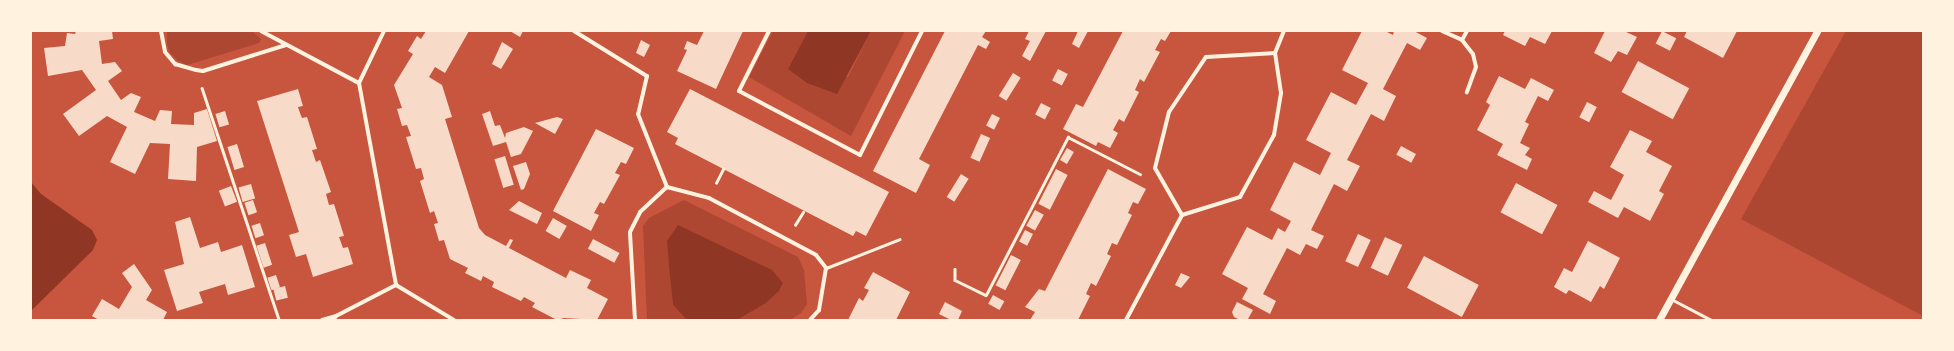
<!DOCTYPE html>
<html>
<head>
<meta charset="utf-8">
<style>
	body { margin:0 }
	#map { position:relative; width:1954px; height:351px; overflow:hidden; background:#c8553d; font-family:Quicksand,sans-serif }
	div>[style] { position:absolute }
	.green>* { inset:0; background:#ae4732 }
	.water>* { inset:0; background:#8f3625 }
	.building>* { inset:0; background:#f7dbc8; transform-origin:0 0 }
	.path>* { height:2.5px; margin:-1.25px; padding:0 1.25px; transform-origin:1.25px; border-radius:1.25px; background:#fff3e0 }
	.service>* { height:3px; margin:-1.5px; padding:0 1.5px; transform-origin:1.5px; border-radius:1.5px; background:#fff3e0 }
	.minor>* { height:4px; margin:-2px; padding:0 2px; transform-origin:2px; border-radius:2px; background:#fff3e0 }
	.tertiary>* { height:7px; margin:-3.5px; padding:0 3.5px; transform-origin:3.5px; border-radius:3.5px; background:#fff3e0 }
	span { translate:-50% -50%; white-space:nowrap; text-align:center; line-height:1.15; -webkit-text-stroke:3px #fff3e0; paint-order:stroke }
	.frame { position:absolute; inset:0; border:32px solid #fff3e0; pointer-events:none }
</style>
</head>
<body>
<div id="map">
	<div class="green">
		<i style="clip-path:polygon(167px 31px,252px 31px,261px 39px,259px 43px,187px 65px,178px 61px,170px 53px,167px 44px)"></i>
		<i style="clip-path:polygon(773px 31px,808px 31px,788px 69px,848px 77px,871px 31px,905px 31px,851px 136px,749px 77px)"></i>
		<i style="clip-path:polygon(1846px 31px,1923px 31px,1923px 316px,1741px 219px)"></i>
		<i style="clip-path:polygon(684px 200px,798px 257px,804px 270px,807px 304px,801px 313px,790px 320px,737px 320px,766px 303px,779px 291px,783px 283px,667px 241px,673px 305px,687px 320px,647px 320px,643px 226px,649px 218px)"></i>
	</div>
	<div class="water">
		<i style="clip-path:polygon(808px 31px,871px 31px,837px 94px,807px 83px,788px 69px)"></i>
		<i style="clip-path:polygon(31px 182px,41px 194px,92px 230px,97px 240px,93px 250px,31px 311px)"></i>
		<i style="clip-path:polygon(678px 225px,772px 270px,783px 283px,779px 291px,766px 303px,737px 320px,687px 320px,673px 305px,669px 266px,667px 241px)"></i>
	</div>
	<div class="building">
		<i style="clip-path:polygon(76px 31px,112px 31px,113px 39px,99px 41px,102px 64px,115px 62px,122px 71px,108px 81px,121px 100px,131px 93px,141px 97px,134px 112px,155px 121px,160px 110px,172px 111px,171px 124px,194px 125px,194px 113px,207px 109px,217px 141px,197px 147px,196px 181px,168px 179px,170px 144px,150px 143px,135px 174px,110px 162px,127px 127px,107px 116px,79px 136px,63px 114px,96px 90px,82px 70px,48px 76px,44px 48px,65px 46px,67px 33px,75px 34px)"></i>
		<i style="clip-path:polygon(426px 31px,469px 31px,445px 73px,435px 67px,429px 77px,442px 85px,452px 117px,445px 119px,479px 228px,485px 235px,506px 246px,510px 239px,513px 240px,509px 248px,566px 278px,570px 270px,591px 280px,587px 288px,608px 299px,597px 320px,564px 318px,557px 320px,532px 307px,535px 303px,524px 297px,521px 301px,492px 287px,494px 282px,483px 276px,481px 281px,465px 273px,468px 268px,450px 259px,444px 240px,439px 241px,434px 224px,438px 223px,434px 211px,430px 213px,420px 181px,424px 179px,421px 168px,416px 169px,406px 137px,411px 136px,407px 125px,402px 126px,397px 109px,402px 108px,394px 85px,413px 54px,408px 51px,417px 36px,421px 39px)"></i>
		<i style="clip-path:polygon(510px 31px,523px 31px,520px 37px)"></i>
		<i style="clip-path:polygon(704px 31px,743px 31px,716px 89px,677px 71px,687px 50px,684px 49px,687px 41px,697px 45px)"></i>
		<i style="clip-path:polygon(945px 31px,986px 31px,982px 37px,990px 42px,986px 49px,978px 45px,919px 159px,930px 165px,916px 193px,873px 171px)"></i>
		<i style="clip-path:polygon(1029px 31px,1046px 31px,1030px 61px,1022px 56px,1030px 41px,1025px 39px)"></i>
		<i style="clip-path:polygon(1078px 31px,1088px 31px,1079px 48px,1072px 44px)"></i>
		<i style="clip-path:polygon(1123px 31px,1171px 31px,1165px 41px,1161px 39px,1155px 50px,1160px 52px,1144px 82px,1140px 79px,1135px 90px,1139px 92px,1124px 122px,1119px 119px,1113px 130px,1118px 133px,1110px 148px,1098px 142px,1096px 146px,1063px 129px,1076px 104px,1083px 107px)"></i>
		<i style="clip-path:polygon(1362px 31px,1385px 31px,1393px 35px,1394px 31px,1414px 31px,1427px 38px,1420px 50px,1407px 43px,1383px 89px,1396px 96px,1384px 121px,1371px 114px,1347px 160px,1360px 166px,1347px 191px,1334px 184px,1311px 230px,1324px 236px,1317px 249px,1306px 244px,1300px 255px,1287px 248px,1263px 294px,1276px 301px,1270px 314px,1242px 299px,1248px 288px,1222px 274px,1247px 227px,1272px 240px,1278px 228px,1285px 232px,1291px 221px,1270px 210px,1294px 162px,1320px 175px,1331px 153px,1306px 140px,1331px 92px,1356px 105px,1368px 83px,1342px 70px)"></i>
		<i style="clip-path:polygon(1505px 31px,1552px 31px,1545px 44px,1530px 37px,1525px 46px,1503px 35px)"></i>
		<i style="clip-path:polygon(1605px 31px,1624px 31px,1637px 37px,1627px 55px,1618px 51px,1611px 62px,1594px 53px)"></i>
		<i style="left:1662px;top:31px;width:16px;height:14px;rotate:27deg"></i>
		<i style="clip-path:polygon(1687px 31px,1737px 31px,1723px 58px,1684px 37px)"></i>
		<i style="clip-path:polygon(641px 40px,650px 45px,644px 57px,636px 53px)"></i>
		<i style="clip-path:polygon(502px 42px,513px 49px,501px 69px,492px 64px)"></i>
		<i style="left:1638px;top:61px;width:58px;height:35px;rotate:28deg"></i>
		<i style="left:1058px;top:69px;width:11px;height:13px;rotate:27deg"></i>
		<i style="left:1013px;top:73px;width:9px;height:27px;rotate:32deg"></i>
		<i style="clip-path:polygon(1499px 76px,1525px 89px,1531px 78px,1554px 90px,1548px 101px,1538px 96px,1525px 122px,1529px 124px,1520px 143px,1530px 148px,1525px 155px,1532px 159px,1527px 170px,1497px 155px,1503px 144px,1477px 130px,1490px 105px,1486px 102px)"></i>
		<i style="clip-path:polygon(298px 89px,303px 106px,298px 107px,300px 113px,302px 118px,307px 117px,317px 149px,312px 150px,316px 162px,320px 160px,331px 192px,326px 194px,329px 205px,334px 204px,344px 236px,339px 237px,343px 248px,348px 247px,353px 264px,313px 277px,306px 254px,296px 257px,289px 235px,299px 232px,257px 101px)"></i>
		<i style="clip-path:polygon(690px 89px,889px 192px,866px 236px,856px 231px,853px 236px,675px 144px,678px 138px,667px 132px)"></i>
		<i style="left:1587px;top:102px;width:11px;height:17px;rotate:27deg"></i>
		<i style="left:1041px;top:103px;width:11px;height:13px;rotate:27deg"></i>
		<i style="left:225px;top:111px;width:14px;height:10px;rotate:73deg"></i>
		<i style="clip-path:polygon(490px 111px,495px 126px,500px 125px,505px 138px,506px 133px,524px 127px,533px 131px,521px 154px,511px 157px,506px 142px,493px 146px,482px 114px)"></i>
		<i style="left:992px;top:114px;width:9px;height:13px;rotate:27deg"></i>
		<i style="clip-path:polygon(557px 117px,563px 119px,555px 134px,535px 123px)"></i>
		<i style="clip-path:polygon(596px 129px,634px 148px,626px 164px,621px 162px,615px 173px,620px 175px,604px 204px,600px 202px,594px 213px,599px 215px,591px 231px,553px 211px)"></i>
		<i style="clip-path:polygon(1630px 130px,1652px 141px,1646px 152px,1672px 166px,1659px 191px,1664px 194px,1650px 221px,1624px 207px,1618px 218px,1588px 202px,1594px 191px,1611px 200px,1624px 175px,1610px 167px)"></i>
		<i style="left:981px;top:134px;width:10px;height:26px;rotate:24deg"></i>
		<i style="left:237px;top:144px;width:24px;height:10px;rotate:73deg"></i>
		<i style="left:1401px;top:146px;width:17px;height:10px;rotate:28deg"></i>
		<i style="left:1067px;top:148px;width:8px;height:14px;rotate:30deg"></i>
		<i style="left:505px;top:156px;width:30px;height:11px;rotate:73deg"></i>
		<i style="clip-path:polygon(526px 162px,530px 174px,524px 189px,521px 190px,513px 166px)"></i>
		<i style="left:1056px;top:169px;width:13px;height:39px;rotate:27deg"></i>
		<i style="clip-path:polygon(1108px 169px,1146px 189px,1138px 204px,1133px 202px,1128px 213px,1132px 215px,1117px 245px,1112px 243px,1107px 254px,1111px 256px,1096px 286px,1091px 283px,1086px 294px,1090px 296px,1078px 320px,1030px 320px,1035px 312px,1025px 307px,1039px 289px,1045px 291px)"></i>
		<i style="left:961px;top:174px;width:9px;height:27px;rotate:32deg"></i>
		<i style="left:1516px;top:183px;width:47px;height:33px;rotate:28deg"></i>
		<i style="left:251px;top:184px;width:15px;height:13px;rotate:74deg"></i>
		<i style="left:231px;top:186px;width:17px;height:13px;rotate:69deg"></i>
		<i style="left:253px;top:200px;width:13px;height:9px;rotate:72deg"></i>
		<i style="clip-path:polygon(519px 201px,542px 213px,537px 224px,509px 210px)"></i>
		<i style="left:1035px;top:210px;width:10px;height:18px;rotate:29deg"></i>
		<i style="clip-path:polygon(190px 217px,200px 248px,218px 242px,221px 252px,242px 245px,255px 287px,228px 295px,225px 284px,199px 292px,203px 303px,177px 311px,164px 270px,184px 264px,175px 222px)"></i>
		<i style="left:553px;top:218px;width:16px;height:15px;rotate:30deg"></i>
		<i style="left:260px;top:223px;width:13px;height:9px;rotate:72deg"></i>
		<i style="left:1025px;top:230px;width:9px;height:13px;rotate:27deg"></i>
		<i style="left:1358px;top:234px;width:14px;height:30px;rotate:25deg"></i>
		<i style="left:1385px;top:237px;width:19px;height:34px;rotate:25deg"></i>
		<i style="left:593px;top:239px;width:30px;height:11px;rotate:28deg"></i>
		<i style="clip-path:polygon(1588px 241px,1620px 258px,1604px 289px,1600px 286px,1591px 302px,1569px 290px,1566px 294px,1554px 287px,1564px 268px,1572px 272px)"></i>
		<i style="left:265px;top:243px;width:23px;height:9px;rotate:72deg"></i>
		<i style="left:1011px;top:255px;width:11px;height:34px;rotate:27deg"></i>
		<i style="left:1424px;top:256px;width:62px;height:36px;rotate:28deg"></i>
		<i style="clip-path:polygon(134px 264px,152px 290px,146px 300px,167px 312px,163px 320px,99px 320px,92px 316px,102px 299px,119px 309px,132px 287px,122px 273px)"></i>
		<i style="clip-path:polygon(873px 272px,910px 292px,896px 320px,848px 320px,859px 298px,863px 301px,869px 290px,864px 288px)"></i>
		<i style="clip-path:polygon(1181px 273px,1190px 277px,1181px 288px,1175px 285px)"></i>
		<i style="left:276px;top:275px;width:13px;height:9px;rotate:72deg"></i>
		<i style="left:285px;top:286px;width:12px;height:12px;rotate:76deg"></i>
		<i style="left:993px;top:295px;width:13px;height:10px;rotate:29deg"></i>
		<i style="clip-path:polygon(945px 302px,962px 311px,958px 320px,951px 320px,939px 314px)"></i>
		<i style="clip-path:polygon(1237px 302px,1253px 310px,1248px 319px,1240px 320px,1234px 317px,1232px 312px)"></i>
	</div>
	<div class="path">
		<i style="left:202px;top:88px;width:244px;rotate:71.6deg"></i>
		<i style="left:716px;top:183px;width:16px;rotate:-63deg"></i>
		<i style="left:795px;top:225px;width:15px;rotate:-58deg"></i>
		<i style="left:955px;top:269px;width:11px;rotate:90deg"></i>
		<i style="left:955px;top:280px;width:34px;rotate:26deg"></i>
		<i style="left:986px;top:295px;width:178px;rotate:-62.6deg"></i>
		<i style="left:1068px;top:137px;width:81px;rotate:27.2deg"></i>
	</div>
	<div class="service">
		<i style="left:826px;top:268px;width:79px;rotate:-21.4deg"></i>
		<i style="left:1671px;top:299px;width:45px;rotate:27.7deg"></i>
	</div>
	<div class="minor">
		<i style="left:161px;top:31px;width:21px;rotate:79deg"></i>
		<i style="left:165px;top:52px;width:16px;rotate:50deg"></i>
		<i style="left:175px;top:64px;width:22px;rotate:16deg"></i>
		<i style="left:196px;top:70px;width:7px;rotate:8deg"></i>
		<i style="left:203px;top:71px;width:87px;rotate:-17.4deg"></i>
		<i style="left:261px;top:31px;width:111px;rotate:28deg"></i>
		<i style="left:384px;top:31px;width:58px;rotate:115.7deg"></i>
		<i style="left:359px;top:83px;width:205px;rotate:79.6deg"></i>
		<i style="left:396px;top:285px;width:68px;rotate:31.1deg"></i>
		<i style="left:574px;top:31px;width:86px;rotate:31.7deg"></i>
		<i style="left:647px;top:76px;width:39px;rotate:103deg"></i>
		<i style="left:638px;top:114px;width:79px;rotate:68.3deg"></i>
		<i style="left:769px;top:31px;width:67px;rotate:116.6deg"></i>
		<i style="left:739px;top:91px;width:137px;rotate:27.9deg"></i>
		<i style="left:860px;top:155px;width:139px;rotate:-63.4deg"></i>
		<i style="left:1442px;top:31px;width:22px;rotate:24deg"></i>
		<i style="left:1462px;top:40px;width:18px;rotate:52deg"></i>
		<i style="left:1473px;top:54px;width:13px;rotate:77deg"></i>
		<i style="left:1476px;top:67px;width:27px;rotate:110deg"></i>
		<i style="left:1462px;top:40px;width:10px;rotate:-61deg"></i>
		<i style="left:1182px;top:215px;width:54px;rotate:-119.9deg"></i>
		<i style="left:1155px;top:168px;width:58px;rotate:-76deg"></i>
		<i style="left:1169px;top:112px;width:66px;rotate:-56.1deg"></i>
		<i style="left:1206px;top:57px;width:69px;rotate:-3.3deg"></i>
		<i style="left:336px;top:316px;width:68px;rotate:-27.3deg"></i>
		<i style="left:322px;top:320px;width:15px;rotate:-16deg"></i>
		<i style="left:336px;top:316px;width:5px;rotate:127deg"></i>
		<i style="left:635px;top:320px;width:88px;rotate:-93.3deg"></i>
		<i style="left:630px;top:232px;width:22px;rotate:-63deg"></i>
		<i style="left:640px;top:212px;width:37px;rotate:-43deg"></i>
		<i style="left:667px;top:187px;width:43px;rotate:14.7deg"></i>
		<i style="left:709px;top:198px;width:121px;rotate:28deg"></i>
		<i style="left:816px;top:255px;width:16px;rotate:52deg"></i>
		<i style="left:826px;top:268px;width:43px;rotate:99.5deg"></i>
		<i style="left:819px;top:310px;width:13px;rotate:132deg"></i>
		<i style="left:1126px;top:320px;width:119px;rotate:-61.9deg"></i>
		<i style="left:1182px;top:215px;width:61px;rotate:-17.2deg"></i>
		<i style="left:1240px;top:197px;width:71px;rotate:-61.3deg"></i>
		<i style="left:1274px;top:135px;width:43px;rotate:-80.5deg"></i>
		<i style="left:1281px;top:93px;width:40px;rotate:-98.5deg"></i>
		<i style="left:1275px;top:53px;width:24px;rotate:-68deg"></i>
	</div>
	<div class="tertiary">
		<i style="left:1659px;top:320px;width:329px;rotate:-61.3deg"></i>
	</div>
	<div class="frame"></div>
</div>
</body>
</html>
